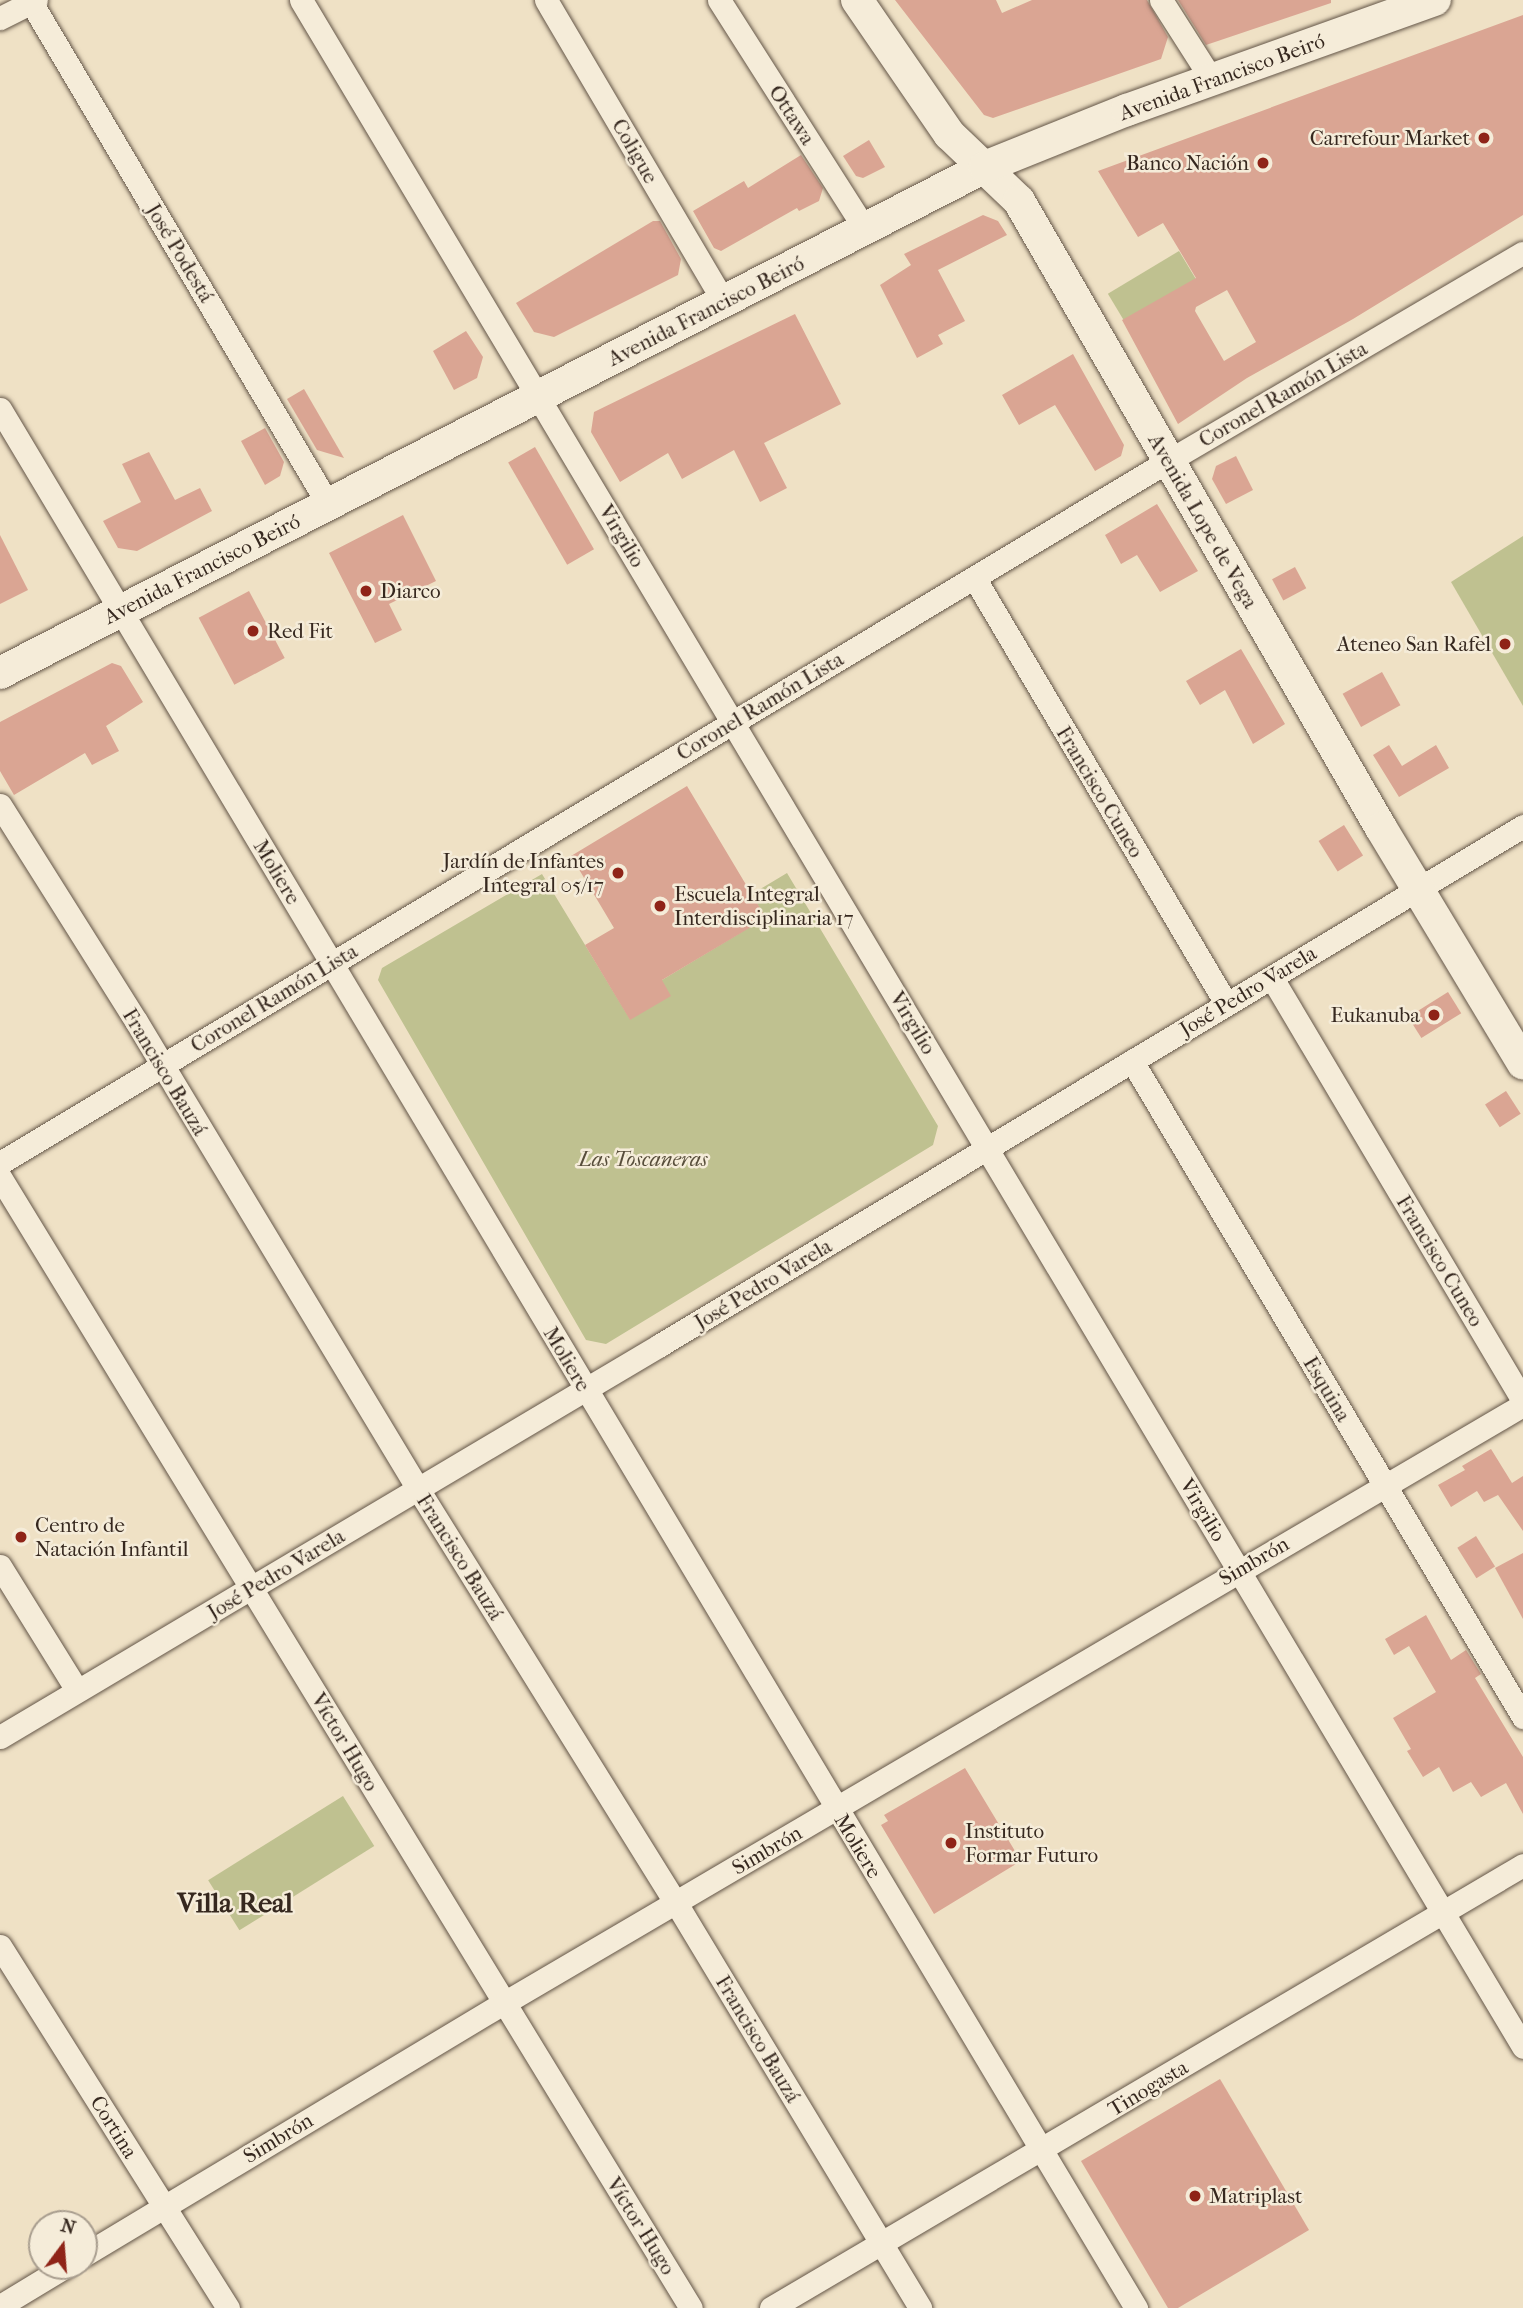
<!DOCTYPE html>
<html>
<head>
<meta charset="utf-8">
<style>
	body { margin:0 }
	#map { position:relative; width:1523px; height:2308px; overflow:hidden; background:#efe1c5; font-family:"IM FELL French Canon",serif }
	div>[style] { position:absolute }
	.green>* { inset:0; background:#bfc190; transform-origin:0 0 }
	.building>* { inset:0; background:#daa593; transform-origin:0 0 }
	.roads { filter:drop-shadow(0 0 2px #645648) drop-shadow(0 0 2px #645648) }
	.minor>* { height:23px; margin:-11.5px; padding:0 11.5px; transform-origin:11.5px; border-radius:11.5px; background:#f5ecd9 }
	.secondary>* { height:32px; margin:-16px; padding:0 16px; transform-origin:16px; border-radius:16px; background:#f5ecd9 }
	.dots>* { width:19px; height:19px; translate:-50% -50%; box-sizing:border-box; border:4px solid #f5ecd9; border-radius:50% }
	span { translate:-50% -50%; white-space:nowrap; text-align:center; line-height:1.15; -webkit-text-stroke:5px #f5ecd9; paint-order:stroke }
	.street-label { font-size:21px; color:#36281f }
	.poi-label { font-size:21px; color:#36281f }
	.right { translate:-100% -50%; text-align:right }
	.left { translate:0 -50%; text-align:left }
	.park-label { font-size:21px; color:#584e3b; font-style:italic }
	.district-label { font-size:28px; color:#36281f; font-weight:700 }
	.north { position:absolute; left:28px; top:2210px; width:70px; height:70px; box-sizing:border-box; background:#f5ecd9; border:2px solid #a99e8f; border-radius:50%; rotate:16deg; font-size:19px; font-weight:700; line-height:28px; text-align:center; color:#36281f }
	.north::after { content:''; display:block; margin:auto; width:24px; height:32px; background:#8f2418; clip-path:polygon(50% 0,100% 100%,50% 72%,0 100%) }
</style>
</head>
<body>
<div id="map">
	<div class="green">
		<i style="left:1179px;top:251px;width:33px;height:83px;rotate:59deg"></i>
		<i style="clip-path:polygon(1523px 536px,1523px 706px,1451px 582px)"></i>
		<i style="clip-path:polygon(787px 873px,938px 1126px,933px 1145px,606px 1344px,586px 1340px,378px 980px,382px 968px,542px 874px,630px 1019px,662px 980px,765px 918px,752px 894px)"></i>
		<i style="left:343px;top:1796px;width:59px;height:159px;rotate:58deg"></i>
	</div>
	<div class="building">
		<i style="clip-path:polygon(895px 0,996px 0,1002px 13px,1032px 0,1147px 0,1168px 37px,1161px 59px,993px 118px,984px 115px)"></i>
		<i style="clip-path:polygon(1178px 0,1331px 0,1331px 3px,1206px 45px)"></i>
		<i style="clip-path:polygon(evenodd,1523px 15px,1523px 215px,1353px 319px,1247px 378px,1178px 424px,1122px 320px,1196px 278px,1163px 223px,1138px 237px,1098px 171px,1523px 15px,1227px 290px,1256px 342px,1224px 361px,1195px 311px,1196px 307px,1227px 290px)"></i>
		<i style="clip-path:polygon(869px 140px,885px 167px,863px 178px,856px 176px,843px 156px)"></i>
		<i style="clip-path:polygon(801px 155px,823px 188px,819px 201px,799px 211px,797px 208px,721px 251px,714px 248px,693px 211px,744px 181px,748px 188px)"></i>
		<i style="clip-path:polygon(983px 215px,998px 221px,1007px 235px,938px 270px,965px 321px,938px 335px,943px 344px,917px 358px,880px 285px,911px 265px,904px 254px)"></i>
		<i style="clip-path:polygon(653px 221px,660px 221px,681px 259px,678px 275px,554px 337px,534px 332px,516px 303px)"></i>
		<i style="clip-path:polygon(795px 314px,841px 404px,764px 443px,787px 488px,760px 502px,734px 450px,682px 479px,668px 453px,620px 482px,591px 432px,594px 412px)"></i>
		<i style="clip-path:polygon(466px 331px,483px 357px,477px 378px,454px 390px,433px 351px)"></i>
		<i style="clip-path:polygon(1073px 354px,1124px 445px,1121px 456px,1095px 471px,1055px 405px,1019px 425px,1002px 395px)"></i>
		<i style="clip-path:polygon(304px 389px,344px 458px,317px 450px,287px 399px)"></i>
		<i style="clip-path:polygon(265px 428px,284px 462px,280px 476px,265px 485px,241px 441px)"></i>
		<i style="left:535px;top:447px;width:118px;height:31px;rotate:60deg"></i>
		<i style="clip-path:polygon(149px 452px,175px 500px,200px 488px,212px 511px,137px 551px,118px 548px,103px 521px,141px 502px,122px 464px)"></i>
		<i style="clip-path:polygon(1236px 456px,1253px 490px,1226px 504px,1212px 479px,1216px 466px)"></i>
		<i style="clip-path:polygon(1157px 504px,1198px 571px,1160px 592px,1137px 555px,1121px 564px,1105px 535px)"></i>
		<i style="clip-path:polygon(403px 515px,436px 581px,389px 604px,402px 630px,375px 643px,329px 553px)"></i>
		<i style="clip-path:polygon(0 535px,28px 590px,0 604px)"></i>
		<i style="left:1295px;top:567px;width:24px;height:26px;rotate:62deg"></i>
		<i style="left:249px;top:591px;width:76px;height:57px;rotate:62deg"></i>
		<i style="clip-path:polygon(1241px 649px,1285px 724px,1253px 744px,1225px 690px,1200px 705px,1186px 681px)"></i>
		<i style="clip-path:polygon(112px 663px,121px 666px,143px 702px,106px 726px,119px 751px,92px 765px,85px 753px,14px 795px,0 771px,0 722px)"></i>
		<i style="left:1382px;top:672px;width:38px;height:45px;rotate:61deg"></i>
		<i style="clip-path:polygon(1389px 745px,1402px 766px,1436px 745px,1449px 768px,1399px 797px,1373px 755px)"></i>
		<i style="clip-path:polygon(687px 786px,766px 918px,662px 980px,671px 996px,630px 1020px,585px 945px,614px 928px,571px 856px)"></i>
		<i style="left:1344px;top:825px;width:36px;height:30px;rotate:58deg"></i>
		<i style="left:1448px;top:992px;width:25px;height:47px;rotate:58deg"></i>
		<i style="left:1506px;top:1091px;width:27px;height:25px;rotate:57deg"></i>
		<i style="clip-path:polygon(1491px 1449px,1512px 1483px,1523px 1476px,1523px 1531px,1498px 1495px,1484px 1502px,1477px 1491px,1451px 1507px,1438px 1485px,1465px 1470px,1462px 1466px)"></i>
		<i style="left:1476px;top:1536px;width:36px;height:22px;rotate:58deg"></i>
		<i style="clip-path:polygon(1523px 1553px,1523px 1619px,1495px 1568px)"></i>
		<i style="clip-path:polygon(1426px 1615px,1451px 1660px,1466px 1650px,1481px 1674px,1475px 1678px,1523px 1757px,1523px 1814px,1506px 1783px,1481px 1797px,1471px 1782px,1453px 1792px,1439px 1767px,1423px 1777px,1407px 1751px,1411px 1749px,1393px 1718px,1436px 1692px,1409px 1646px,1394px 1655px,1385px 1639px)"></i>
		<i style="clip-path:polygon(965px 1768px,1021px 1861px,934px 1914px,881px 1825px,888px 1821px,884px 1815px)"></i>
		<i style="clip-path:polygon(1220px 2079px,1309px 2230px,1178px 2308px,1168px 2308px,1081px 2161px)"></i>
	</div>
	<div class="roads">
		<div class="minor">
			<i style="left:301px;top:0;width:2384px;rotate:59.16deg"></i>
			<i style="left:546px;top:0;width:351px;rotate:59.5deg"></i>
			<i style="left:719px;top:0;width:272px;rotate:57.5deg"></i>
			<i style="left:1161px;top:0;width:95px;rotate:57.5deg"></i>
			<i style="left:31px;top:2px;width:583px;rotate:59.39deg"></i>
			<i style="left:0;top:18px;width:40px;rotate:-26.6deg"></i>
			<i style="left:0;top:409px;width:2213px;rotate:59.11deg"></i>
			<i style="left:975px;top:579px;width:494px;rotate:59.4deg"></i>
			<i style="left:0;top:805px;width:255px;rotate:57.8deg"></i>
			<i style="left:136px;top:1021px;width:546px;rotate:58.93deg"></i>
			<i style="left:418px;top:1489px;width:488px;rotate:58.1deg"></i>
			<i style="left:676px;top:1903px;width:473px;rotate:58.9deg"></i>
			<i style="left:1272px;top:978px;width:491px;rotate:59.3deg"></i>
			<i style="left:1132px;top:1061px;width:764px;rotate:59.2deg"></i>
			<i style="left:0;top:1163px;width:1363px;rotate:-31.01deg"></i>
			<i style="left:1168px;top:461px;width:411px;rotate:-30.4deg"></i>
			<i style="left:0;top:1177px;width:1325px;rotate:58.58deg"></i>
			<i style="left:0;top:1566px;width:146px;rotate:58.2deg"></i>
			<i style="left:0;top:1737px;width:768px;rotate:-30.71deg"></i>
			<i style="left:660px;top:1345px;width:1007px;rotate:-31.02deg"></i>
			<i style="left:0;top:1946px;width:428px;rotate:57.8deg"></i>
			<i style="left:84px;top:2255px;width:490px;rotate:-31deg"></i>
			<i style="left:504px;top:2003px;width:1182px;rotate:-30.41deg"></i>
			<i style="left:0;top:2306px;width:77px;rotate:-31.2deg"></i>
			<i style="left:771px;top:2308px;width:873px;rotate:-30.5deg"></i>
		</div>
		<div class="secondary">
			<i style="left:857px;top:0;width:163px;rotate:55.5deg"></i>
			<i style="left:949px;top:134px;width:97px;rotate:43.7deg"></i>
			<i style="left:1019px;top:201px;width:724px;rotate:60deg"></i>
			<i style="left:1381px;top:828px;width:275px;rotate:58.9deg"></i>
			<i style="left:0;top:673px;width:1107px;rotate:-27.19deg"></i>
			<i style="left:985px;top:167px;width:153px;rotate:-21.9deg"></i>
			<i style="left:1127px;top:110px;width:327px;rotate:-19.7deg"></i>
		</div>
	</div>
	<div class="dots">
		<i style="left:1484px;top:138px;background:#8f2418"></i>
		<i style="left:1263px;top:163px;background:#8f2418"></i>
		<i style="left:366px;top:591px;background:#8f2418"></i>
		<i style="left:253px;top:631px;background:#8f2418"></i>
		<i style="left:1505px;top:644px;background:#8f2418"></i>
		<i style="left:618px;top:873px;background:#8f2418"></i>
		<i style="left:660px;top:906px;background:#8f2418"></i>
		<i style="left:1434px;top:1015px;background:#8f2418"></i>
		<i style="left:21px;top:1537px;background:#8f2418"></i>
		<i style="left:951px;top:1843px;background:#8f2418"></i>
		<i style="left:1195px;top:2196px;background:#8f2418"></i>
	</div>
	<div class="street-label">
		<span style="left:1222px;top:77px;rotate:-20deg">Avenida Francisco Beiró</span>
		<span style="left:792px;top:115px;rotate:57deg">Ottawa</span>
		<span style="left:635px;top:151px;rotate:60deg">Coligue</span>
		<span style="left:180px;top:253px;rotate:59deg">José Podestá</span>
		<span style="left:706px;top:311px;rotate:-27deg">Avenida Francisco Beiró</span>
		<span style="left:1283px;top:394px;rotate:-30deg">Coronel Ramón Lista</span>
		<span style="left:1203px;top:521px;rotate:60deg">Avenida Lope de Vega</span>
		<span style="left:622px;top:536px;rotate:59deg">Virgilio</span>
		<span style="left:202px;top:569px;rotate:-27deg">Avenida Francisco Beiró</span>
		<span style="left:760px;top:706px;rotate:-31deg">Coronel Ramón Lista</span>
		<span style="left:1100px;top:792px;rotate:59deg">Francisco Cuneo</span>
		<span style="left:277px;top:872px;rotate:59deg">Moliere</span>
		<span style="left:1248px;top:991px;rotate:-31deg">José Pedro Varela</span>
		<span style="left:274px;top:998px;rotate:-31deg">Coronel Ramón Lista</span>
		<span style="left:913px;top:1023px;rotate:59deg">Virgilio</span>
		<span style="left:165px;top:1072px;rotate:59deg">Francisco Bauzá</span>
		<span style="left:1440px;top:1261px;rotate:59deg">Francisco Cuneo</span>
		<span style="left:763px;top:1284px;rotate:-31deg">José Pedro Varela</span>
		<span style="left:567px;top:1359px;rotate:59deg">Moliere</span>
		<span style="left:1327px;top:1389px;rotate:59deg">Esquina</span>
		<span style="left:1203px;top:1510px;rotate:59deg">Virgilio</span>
		<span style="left:460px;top:1557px;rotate:58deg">Francisco Bauzá</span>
		<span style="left:1254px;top:1561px;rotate:-30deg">Simbrón</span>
		<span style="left:276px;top:1574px;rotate:-31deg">José Pedro Varela</span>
		<span style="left:345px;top:1742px;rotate:59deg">Víctor Hugo</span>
		<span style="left:858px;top:1846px;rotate:59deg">Moliere</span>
		<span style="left:767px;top:1850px;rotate:-30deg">Simbrón</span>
		<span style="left:758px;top:2039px;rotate:59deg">Francisco Bauzá</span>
		<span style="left:1148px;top:2088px;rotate:-31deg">Tinogasta</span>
		<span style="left:114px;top:2127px;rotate:58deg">Cortina</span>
		<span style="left:278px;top:2138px;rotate:-31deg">Simbrón</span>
		<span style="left:641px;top:2226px;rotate:58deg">Víctor Hugo</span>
	</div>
	<div class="poi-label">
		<span class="right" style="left:1470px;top:138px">Carrefour Market</span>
		<span class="right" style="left:1249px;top:163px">Banco Nación</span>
		<span class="left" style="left:380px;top:591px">Diarco</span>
		<span class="left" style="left:267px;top:631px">Red Fit</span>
		<span class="right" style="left:1491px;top:644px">Ateneo San Rafel</span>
		<span class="right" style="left:604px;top:873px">Jardín de Infantes<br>Integral 05/17</span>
		<span class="left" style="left:674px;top:906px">Escuela Integral<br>Interdisciplinaria 17</span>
		<span class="right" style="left:1420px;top:1015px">Eukanuba</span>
		<span class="left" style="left:35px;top:1537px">Centro de<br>Natación Infantil</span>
		<span class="left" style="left:965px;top:1843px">Instituto<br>Formar Futuro</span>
		<span class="left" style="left:1209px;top:2196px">Matriplast</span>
	</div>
	<div class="park-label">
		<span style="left:643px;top:1159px">Las Toscaneras</span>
	</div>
	<div class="district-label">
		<span style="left:235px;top:1903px">Villa Real</span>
	</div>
	<div class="north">N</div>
</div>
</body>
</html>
